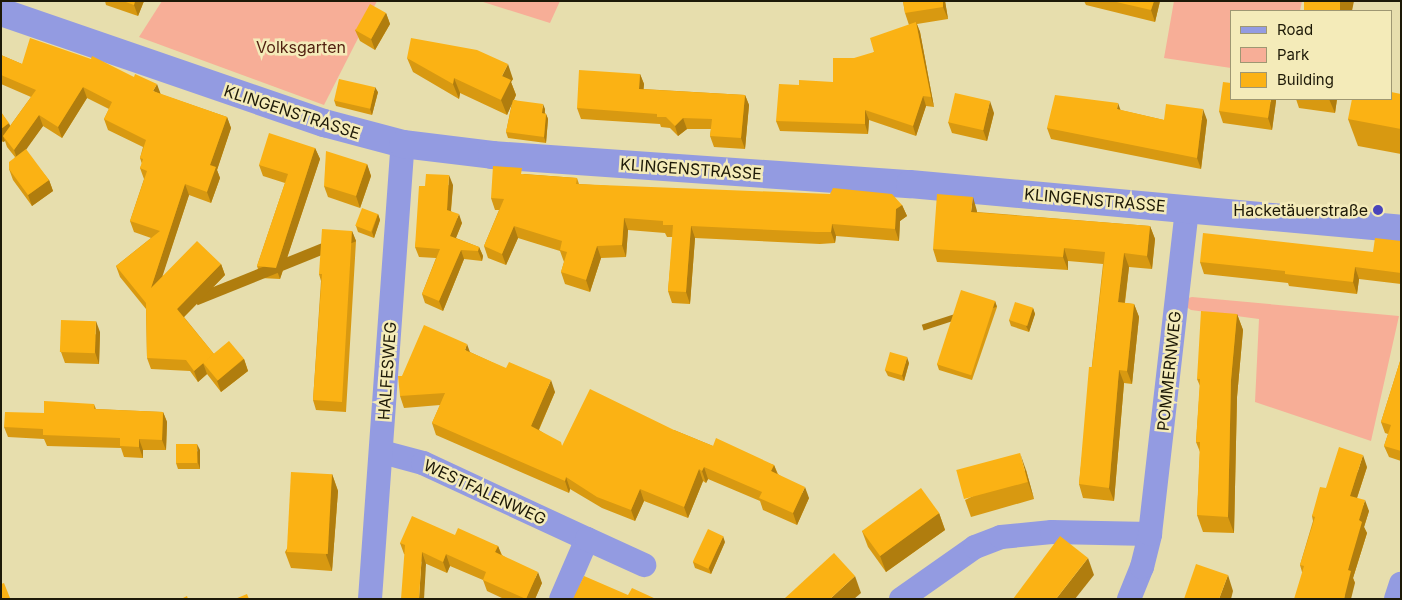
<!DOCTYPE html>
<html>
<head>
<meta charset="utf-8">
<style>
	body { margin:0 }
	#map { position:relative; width:1402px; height:600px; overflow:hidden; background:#e7dead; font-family:Inter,sans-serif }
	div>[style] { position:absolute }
	.green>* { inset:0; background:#f7ae97 }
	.minor>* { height:24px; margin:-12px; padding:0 12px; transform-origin:12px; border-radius:12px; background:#939be1 }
	.tertiary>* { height:28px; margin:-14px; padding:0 14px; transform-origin:14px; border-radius:14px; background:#939be1 }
	.wall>* { inset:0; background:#d89911 }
	.shaded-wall>* { inset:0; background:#b07d0e; transform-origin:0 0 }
	.building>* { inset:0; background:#fbb214; transform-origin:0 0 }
	.dots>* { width:14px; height:14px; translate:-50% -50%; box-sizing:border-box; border:2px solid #f4ebb9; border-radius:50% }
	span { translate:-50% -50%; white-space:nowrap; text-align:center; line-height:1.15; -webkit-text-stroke:5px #f4ebb9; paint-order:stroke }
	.park-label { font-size:16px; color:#501f0f }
	.street-label { font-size:16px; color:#1d1907 }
	.poi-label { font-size:16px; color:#1d1907 }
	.right { translate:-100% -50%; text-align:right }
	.frame { position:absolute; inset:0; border:2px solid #1d1907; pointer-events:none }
	.legend { position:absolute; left:1230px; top:10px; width:162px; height:90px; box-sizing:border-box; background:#f4ebb9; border:1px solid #9e9772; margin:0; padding:6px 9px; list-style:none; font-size:15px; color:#1d1907 }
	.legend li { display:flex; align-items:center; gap:10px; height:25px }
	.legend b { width:25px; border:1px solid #9e9772 }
</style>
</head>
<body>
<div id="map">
	<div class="green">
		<i style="clip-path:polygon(162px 1px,377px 1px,324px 105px,139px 37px)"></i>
		<i style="clip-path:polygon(480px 1px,560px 1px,550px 23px)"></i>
		<i style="clip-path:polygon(1174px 1px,1302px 1px,1300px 11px,1231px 11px,1231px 68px,1164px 58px)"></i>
		<i style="clip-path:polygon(1192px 297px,1399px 316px,1371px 441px,1255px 402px,1259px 319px,1191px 310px,1177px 301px)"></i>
	</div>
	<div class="minor">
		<i style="left:382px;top:452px;width:42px;rotate:15deg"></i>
		<i style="left:423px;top:463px;width:181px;rotate:24.9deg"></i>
		<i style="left:587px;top:539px;width:65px;rotate:113.4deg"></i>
		<i style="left:587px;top:539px;width:63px;rotate:24.5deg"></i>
		<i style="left:370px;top:599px;width:456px;rotate:-85.9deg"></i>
		<i style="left:901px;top:599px;width:90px;rotate:-35.1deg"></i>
		<i style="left:975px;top:547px;width:28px;rotate:-21deg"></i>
		<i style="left:1001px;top:537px;width:51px;rotate:-5.6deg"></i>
		<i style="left:1052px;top:532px;width:98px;rotate:1.2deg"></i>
		<i style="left:1129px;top:599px;width:35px;rotate:-68deg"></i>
		<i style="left:1142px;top:567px;width:34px;rotate:-76deg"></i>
		<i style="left:1150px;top:534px;width:327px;rotate:-83.5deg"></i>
		<i style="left:1396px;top:599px;width:16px;rotate:-72deg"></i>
	</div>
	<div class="tertiary">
		<i style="left:1px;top:12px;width:342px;rotate:19deg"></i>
		<i style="left:324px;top:123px;width:82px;rotate:14.9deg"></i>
		<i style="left:403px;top:144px;width:90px;rotate:7deg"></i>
		<i style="left:492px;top:155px;width:419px;rotate:4deg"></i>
		<i style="left:910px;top:184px;width:493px;rotate:5.2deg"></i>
	</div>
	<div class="wall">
		<i style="clip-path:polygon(105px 1px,144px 1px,138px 16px,106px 5px)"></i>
		<i style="clip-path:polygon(903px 1px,945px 1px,948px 19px,917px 24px,920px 32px,934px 107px,926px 106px,916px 136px,869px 120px,868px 134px,780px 131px,776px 121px,799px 85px,833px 82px,874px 52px,909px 25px,905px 13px)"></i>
		<i style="clip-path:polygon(1084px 1px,1160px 1px,1155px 22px,1086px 5px)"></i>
		<i style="clip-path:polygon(386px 13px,390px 24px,375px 50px,360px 41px,355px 30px)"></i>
		<i style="clip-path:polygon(1px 55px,22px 64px,160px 94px,227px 117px,231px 128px,217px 170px,220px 178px,211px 203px,189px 195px,162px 276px,221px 264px,225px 275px,184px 317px,214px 354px,244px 359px,248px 371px,221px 392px,207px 374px,198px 382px,190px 371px,151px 369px,147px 358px,146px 309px,120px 277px,116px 266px,151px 238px,134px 232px,130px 221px,144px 179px,140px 168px,142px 164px,140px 158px,143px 147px,108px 130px,104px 119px,109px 109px,87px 98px,62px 138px,43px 126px,25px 150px,49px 180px,53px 191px,32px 206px,13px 180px,9px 169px,15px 157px,7px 147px,5px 141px,3px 142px,1px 140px,1px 112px,10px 126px,31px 97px,1px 84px)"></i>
		<i style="clip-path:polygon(407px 58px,513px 79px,511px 82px,516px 95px,514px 100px,545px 109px,545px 113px,546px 114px,548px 119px,546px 143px,508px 138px,506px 132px,512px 103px,507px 115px,460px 93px,459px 99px,413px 72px)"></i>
		<i style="clip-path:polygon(640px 74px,644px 84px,643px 89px,745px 95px,749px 105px,745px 149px,714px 147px,710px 136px,711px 129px,687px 129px,678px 136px,670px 128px,661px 127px,660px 124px,581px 119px,577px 108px)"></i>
		<i style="clip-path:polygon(378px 92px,372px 115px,336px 106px,334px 100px)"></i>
		<i style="clip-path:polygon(1401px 94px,1401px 154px,1358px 146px,1348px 119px)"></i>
		<i style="clip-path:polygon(1296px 99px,1337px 99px,1335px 113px,1299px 108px)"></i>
		<i style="clip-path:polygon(1276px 101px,1272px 130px,1223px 123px,1219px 111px)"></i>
		<i style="clip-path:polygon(1120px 110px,1164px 120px,1207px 120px,1201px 169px,1051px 139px,1047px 128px)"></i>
		<i style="clip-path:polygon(994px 113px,987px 141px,952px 133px,948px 122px)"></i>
		<i style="clip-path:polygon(315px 148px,320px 159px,280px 279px,261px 278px,257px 266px,285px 183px,263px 176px,259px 165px)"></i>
		<i style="clip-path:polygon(367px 164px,371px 176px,360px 208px,328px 197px,324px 186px)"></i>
		<i style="clip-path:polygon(524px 174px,577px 178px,579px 184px,902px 205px,907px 216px,900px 221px,899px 241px,836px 236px,835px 243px,820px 244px,695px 238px,690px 304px,672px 303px,668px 291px,673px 237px,667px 237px,665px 233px,628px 230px,626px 257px,601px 258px,590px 292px,565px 284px,561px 272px,564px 262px,560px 251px,518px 238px,506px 265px,488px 258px,484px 246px,499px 210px,495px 210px,491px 198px)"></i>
		<i style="clip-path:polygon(453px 185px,451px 211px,462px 223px,456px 238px,479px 247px,483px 256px,482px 261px,464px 259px,443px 311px,425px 303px,422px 294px,436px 258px,419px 257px,415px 247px,425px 186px)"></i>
		<i style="clip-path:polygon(977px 211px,977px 212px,1150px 226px,1155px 239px,1152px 269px,1129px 267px,1125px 303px,1134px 304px,1139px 317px,1132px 384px,1124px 383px,1114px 501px,1083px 498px,1079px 484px,1103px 264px,1068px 261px,1068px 270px,937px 262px,933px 249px)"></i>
		<i style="clip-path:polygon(378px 214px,380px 220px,374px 238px,358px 232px,356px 226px)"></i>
		<i style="clip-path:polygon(352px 231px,356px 241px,346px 412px,316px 410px,313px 400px,321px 281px,319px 274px)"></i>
		<i style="clip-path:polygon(1401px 241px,1401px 284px,1359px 279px,1357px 294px,1289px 286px,1288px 283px,1204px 274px,1200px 262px,1373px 252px)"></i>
		<i style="clip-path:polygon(995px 301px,997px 307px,972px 380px,939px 370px,937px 364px)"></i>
		<i style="clip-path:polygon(1033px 308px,1035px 314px,1029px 332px,1011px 326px,1009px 320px)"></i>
		<i style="clip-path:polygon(1237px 314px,1243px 330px,1237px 397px,1234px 533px,1203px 532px,1197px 515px,1200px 452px,1196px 442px,1200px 386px,1197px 379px)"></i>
		<i style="clip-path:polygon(100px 332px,99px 364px,65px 363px,61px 352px)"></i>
		<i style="clip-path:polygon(470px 352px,555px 392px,539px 430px,562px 446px,674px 430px,713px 446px,774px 465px,778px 474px,809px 498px,797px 525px,763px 510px,760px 501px,708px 479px,706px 483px,703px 481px,688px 518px,644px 501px,635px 521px,602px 508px,570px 489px,569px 493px,436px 435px,432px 423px,440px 405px,404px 408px,400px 396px,402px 376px)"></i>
		<i style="clip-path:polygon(1401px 358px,1401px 461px,1389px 457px,1384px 446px,1388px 434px,1385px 433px,1381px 422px)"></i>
		<i style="clip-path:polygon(909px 363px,904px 381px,888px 376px,885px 370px)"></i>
		<i style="clip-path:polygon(94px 404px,96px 409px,163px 412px,167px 422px,166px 450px,143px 450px,143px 458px,124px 457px,121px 448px,47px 446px,44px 439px,8px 437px,4px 427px,44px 413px)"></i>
		<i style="clip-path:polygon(200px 450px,200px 469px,178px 469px,176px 463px)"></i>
		<i style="clip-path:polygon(1367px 467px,1357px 498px,1369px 511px,1364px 527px,1367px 533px,1353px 578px,1355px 583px,1302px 572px,1300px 565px,1313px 521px,1312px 516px,1326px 488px)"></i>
		<i style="clip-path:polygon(1026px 470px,1034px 499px,971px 517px,965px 500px)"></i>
		<i style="clip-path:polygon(332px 474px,338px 491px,332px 571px,291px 568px,285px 552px)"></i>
		<i style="clip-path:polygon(939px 513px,945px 530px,886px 572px,868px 547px,862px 531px)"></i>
		<i style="clip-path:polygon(455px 535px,498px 546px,502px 555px,542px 583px,535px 599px,504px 599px,487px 591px,483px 580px,450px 566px,447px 573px,404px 554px,400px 543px)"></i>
		<i style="clip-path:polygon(725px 542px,711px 574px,695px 568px,693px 562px)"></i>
	</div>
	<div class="shaded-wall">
		<i style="clip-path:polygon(135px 1px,144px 1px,138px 16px,134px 5px)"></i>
		<i style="clip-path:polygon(943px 1px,945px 1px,948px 19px,943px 7px)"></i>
		<i style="clip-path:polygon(1154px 1px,1160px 1px,1155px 22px,1151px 10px)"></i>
		<i style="clip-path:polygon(1340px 1px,1354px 1px,1352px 11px,1338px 11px)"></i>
		<i style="clip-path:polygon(386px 13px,390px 24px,375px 50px,371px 39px)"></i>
		<i style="clip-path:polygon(916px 22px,920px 32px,934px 107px,931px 97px)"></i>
		<i style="clip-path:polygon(508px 64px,513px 79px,511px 82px,516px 95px,507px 115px,501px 100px,502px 76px)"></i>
		<i style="clip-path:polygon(640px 74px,644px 84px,643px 99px,639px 89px)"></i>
		<i style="clip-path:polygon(454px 78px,460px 93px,459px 99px,453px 84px)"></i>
		<i style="clip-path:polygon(157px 84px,161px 95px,153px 91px)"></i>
		<i style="clip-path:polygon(83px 87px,87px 98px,62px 138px,58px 127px)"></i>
		<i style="clip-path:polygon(375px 87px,378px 92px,372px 115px,370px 109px)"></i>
		<i style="clip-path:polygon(745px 95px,749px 105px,745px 149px,741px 138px)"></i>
		<i style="clip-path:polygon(923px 96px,926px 106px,916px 136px,913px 126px)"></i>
		<i style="clip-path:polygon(1271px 99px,1276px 99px,1276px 101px,1272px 130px,1268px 118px)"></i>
		<i style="clip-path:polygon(1329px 99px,1337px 99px,1335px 113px)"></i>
		<i style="clip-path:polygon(990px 101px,994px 113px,987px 141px,983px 130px)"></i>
		<i style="clip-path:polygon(1118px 103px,1122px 114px,1117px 109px)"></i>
		<i style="clip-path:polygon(543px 104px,545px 109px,544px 119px,542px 113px)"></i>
		<i style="clip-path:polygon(1203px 109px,1207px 120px,1201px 169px,1197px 158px)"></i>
		<i style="clip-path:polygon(865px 110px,869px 120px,868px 134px,865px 124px)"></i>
		<i style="clip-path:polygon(546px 114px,548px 119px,546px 143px,544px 137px)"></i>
		<i style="clip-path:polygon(39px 115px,43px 126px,18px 161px,14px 150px)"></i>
		<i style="clip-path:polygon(227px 117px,231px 128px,217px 170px,220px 178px,211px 203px,207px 192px,210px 165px)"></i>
		<i style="clip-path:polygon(683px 118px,687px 129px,678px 136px,675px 126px)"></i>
		<i style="clip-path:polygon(9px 123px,13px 134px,3px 136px,5px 141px,3px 142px,1px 138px,1px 129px)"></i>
		<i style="clip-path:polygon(315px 148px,320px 159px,280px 279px,276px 268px)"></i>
		<i style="clip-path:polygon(367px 164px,371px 176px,360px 208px,356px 196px)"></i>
		<i style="clip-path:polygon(449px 175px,453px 185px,450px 219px,447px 210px)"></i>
		<i style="clip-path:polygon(49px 180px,53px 191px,32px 206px,28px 195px)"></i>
		<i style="clip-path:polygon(185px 184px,189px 195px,155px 299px,151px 288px)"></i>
		<i style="clip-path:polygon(973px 197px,977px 211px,976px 225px,971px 212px)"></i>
		<i style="clip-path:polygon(902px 205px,907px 216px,900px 221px,899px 241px,895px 229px,896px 209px)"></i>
		<i style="clip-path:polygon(378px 214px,380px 220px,374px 238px,372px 232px)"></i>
		<i style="clip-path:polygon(459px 214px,462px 223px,453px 245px,450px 236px)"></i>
		<i style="clip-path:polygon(624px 218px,628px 230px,626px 257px,622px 245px)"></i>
		<i style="clip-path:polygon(832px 224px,836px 236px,835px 243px,831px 232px)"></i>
		<i style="clip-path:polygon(514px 226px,518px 238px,506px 265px,502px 254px)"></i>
		<i style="clip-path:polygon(691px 226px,695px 238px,690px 304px,686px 292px)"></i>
		<i style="clip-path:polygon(1150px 226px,1155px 239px,1152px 269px,1147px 256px)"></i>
		<i style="left:352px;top:231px;width:11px;height:171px;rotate:68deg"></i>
		<i style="clip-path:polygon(597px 246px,601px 258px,590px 292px,586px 280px)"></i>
		<i style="clip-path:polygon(479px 247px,483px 256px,482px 261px,478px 251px)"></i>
		<i style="clip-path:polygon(1064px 248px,1068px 261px,1068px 270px,1063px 257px)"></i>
		<i style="clip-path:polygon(461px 250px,464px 259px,443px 311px,439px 301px)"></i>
		<i style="clip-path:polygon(1124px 253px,1129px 267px,1123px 316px,1118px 302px)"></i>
		<i style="clip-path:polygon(221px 264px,225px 275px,181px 320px,177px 309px)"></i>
		<i style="clip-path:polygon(1355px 267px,1359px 279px,1357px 294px,1353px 282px)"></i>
		<i style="left:995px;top:301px;width:6px;height:77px;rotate:72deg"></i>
		<i style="clip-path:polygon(1134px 304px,1139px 317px,1132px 384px,1127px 371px)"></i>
		<i style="clip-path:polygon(1033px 308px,1035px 314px,1029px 332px,1026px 326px)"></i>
		<i style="clip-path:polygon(1237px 314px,1243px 330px,1237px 397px,1234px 533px,1228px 517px,1231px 380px)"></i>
		<i style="clip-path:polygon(96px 321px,100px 332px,99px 364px,95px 352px)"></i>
		<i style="clip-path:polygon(467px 344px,471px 355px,465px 350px)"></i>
		<i style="clip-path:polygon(907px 357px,909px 363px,904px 381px,902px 375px)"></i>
		<i style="clip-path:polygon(244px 359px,248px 371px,221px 392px,217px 381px)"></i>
		<i style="clip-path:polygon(203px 363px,207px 374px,198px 382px,194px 371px)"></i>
		<i style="clip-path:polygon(1119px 370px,1124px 383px,1114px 501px,1109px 488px)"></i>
		<i style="clip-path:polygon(551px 380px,555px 392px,535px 438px,531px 426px)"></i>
		<i style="clip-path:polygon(163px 412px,167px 422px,166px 450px,162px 440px)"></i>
		<i style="clip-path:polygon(139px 439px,143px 450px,143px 458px,139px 447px)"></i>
		<i style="clip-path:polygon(197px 444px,200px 450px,200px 469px,198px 463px)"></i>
		<i style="clip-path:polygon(1020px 453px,1026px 470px,1034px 499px,1028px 482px)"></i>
		<i style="clip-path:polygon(1363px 455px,1367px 467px,1354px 507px,1350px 496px)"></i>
		<i style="clip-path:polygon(774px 465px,778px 476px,771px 471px)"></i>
		<i style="clip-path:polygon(704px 467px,708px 479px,706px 483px,702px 471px)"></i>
		<i style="clip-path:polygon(699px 469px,703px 481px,688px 518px,684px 507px)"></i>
		<i style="clip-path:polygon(332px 474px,338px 491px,332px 571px,326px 555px)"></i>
		<i style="clip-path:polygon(566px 477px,570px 489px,569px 493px,565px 481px)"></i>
		<i style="clip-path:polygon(805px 487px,809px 498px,797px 525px,793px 513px)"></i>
		<i style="clip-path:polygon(640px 489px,644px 501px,635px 521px,631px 510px)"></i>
		<i style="clip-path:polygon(1365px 500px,1369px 511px,1364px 527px,1367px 533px,1353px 578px,1355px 583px,1351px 599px,1344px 599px,1348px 570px,1359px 520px)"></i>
		<i style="clip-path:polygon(939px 513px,945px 530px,886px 572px,880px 556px)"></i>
		<i style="clip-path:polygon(723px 536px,725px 542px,711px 574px,709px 568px)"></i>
		<i style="clip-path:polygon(498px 546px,502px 557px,495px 552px)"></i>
		<i style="clip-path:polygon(422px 552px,426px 564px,424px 599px,419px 599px)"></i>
		<i style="clip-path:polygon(446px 554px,450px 566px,447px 573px,443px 562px)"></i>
		<i style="clip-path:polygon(1088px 558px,1094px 575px,1075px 599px,1056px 599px)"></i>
		<i style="clip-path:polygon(538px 572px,542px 583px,535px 599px,526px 599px)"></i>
		<i style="clip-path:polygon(1228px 575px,1233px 591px,1231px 599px,1219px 599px)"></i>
		<i style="clip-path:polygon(855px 576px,861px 593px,854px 599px,830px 599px)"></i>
	</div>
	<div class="building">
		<i style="clip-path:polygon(123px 1px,135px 1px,134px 5px)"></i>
		<i style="clip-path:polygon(903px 1px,943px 1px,943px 7px,905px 13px)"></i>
		<i style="clip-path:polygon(1112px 1px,1154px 1px,1151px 10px)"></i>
		<i style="left:1304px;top:1px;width:36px;height:10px"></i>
		<i style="left:370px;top:4px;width:18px;height:30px;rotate:29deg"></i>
		<i style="clip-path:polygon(916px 22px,931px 97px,923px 96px,913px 126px,865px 110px,865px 124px,776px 121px,779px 84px,799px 85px,799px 80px,833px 82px,833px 58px,854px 58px,874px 52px,870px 38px)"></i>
		<i style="clip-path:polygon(30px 38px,91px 59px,92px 56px,134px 77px,135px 74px,157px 84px,153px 91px,227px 117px,210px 165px,216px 167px,207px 192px,185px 184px,151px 288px,197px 241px,221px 264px,177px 309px,214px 354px,194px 371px,186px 360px,147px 358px,146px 303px,116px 266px,160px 231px,130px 221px,147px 171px,140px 168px,143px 159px,140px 158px,146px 140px,104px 119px,112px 102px,83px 87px,58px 127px,39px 115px,14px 150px,3px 136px,36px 90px,1px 75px,1px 55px,22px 64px)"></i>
		<i style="clip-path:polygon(411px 38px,477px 50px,508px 64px,502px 76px,511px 80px,501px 100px,454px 78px,453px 84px,407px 58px)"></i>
		<i style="clip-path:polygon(579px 70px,640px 74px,639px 89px,745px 95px,741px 138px,710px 136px,712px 119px,683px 118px,675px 126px,666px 117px,657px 117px,657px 114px,577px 108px)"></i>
		<i style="left:339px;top:79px;width:37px;height:22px;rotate:13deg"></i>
		<i style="clip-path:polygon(1223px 82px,1231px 83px,1231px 99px,1271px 99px,1268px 118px,1219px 111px)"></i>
		<i style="clip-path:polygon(1391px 92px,1401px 94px,1401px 129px,1348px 119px,1352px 99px,1391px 99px)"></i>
		<i style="left:955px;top:93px;width:36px;height:30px;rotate:13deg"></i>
		<i style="clip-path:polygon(1055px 95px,1118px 103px,1117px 109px,1164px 120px,1166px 104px,1203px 109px,1197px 158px,1047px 128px)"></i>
		<i style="clip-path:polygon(513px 100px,543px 104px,542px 113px,546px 114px,544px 137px,506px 132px)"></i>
		<i style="clip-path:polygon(1px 112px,9px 123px,1px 129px)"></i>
		<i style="clip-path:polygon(269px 133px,315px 148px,276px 268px,257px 266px,288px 174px,259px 165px)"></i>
		<i style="clip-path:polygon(26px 149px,49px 180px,28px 195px,9px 169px,9px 162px)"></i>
		<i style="clip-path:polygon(326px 151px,367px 164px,356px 196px,324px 186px)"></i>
		<i style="clip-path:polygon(493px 166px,522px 168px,521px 174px,577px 178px,576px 184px,830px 194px,833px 188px,892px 194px,902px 205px,896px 209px,895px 229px,832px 224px,831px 232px,816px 232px,691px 226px,686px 292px,668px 291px,673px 225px,663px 225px,663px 221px,624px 218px,622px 245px,597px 246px,586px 280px,561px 272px,567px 252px,560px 250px,562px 241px,514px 226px,502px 254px,484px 246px,504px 199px,491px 198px)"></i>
		<i style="clip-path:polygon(426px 174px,449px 175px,447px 210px,459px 214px,450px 236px,479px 247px,478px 251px,461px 250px,439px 301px,422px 294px,440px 249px,415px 247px,419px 186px,425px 186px)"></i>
		<i style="clip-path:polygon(937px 194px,973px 197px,971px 212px,1150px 226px,1147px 256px,1124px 253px,1118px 302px,1134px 304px,1127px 371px,1119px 370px,1109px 488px,1079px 484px,1089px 367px,1092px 367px,1105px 252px,1064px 248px,1063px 257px,933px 249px)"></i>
		<i style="left:362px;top:208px;width:17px;height:19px;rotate:21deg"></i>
		<i style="clip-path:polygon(322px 229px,352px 231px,342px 402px,313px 400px,322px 274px,319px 274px)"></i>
		<i style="clip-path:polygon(1203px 233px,1373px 252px,1375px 238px,1401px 241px,1401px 273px,1355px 267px,1353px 282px,1285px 274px,1285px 271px,1200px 262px)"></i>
		<i style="left:961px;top:290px;width:36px;height:78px;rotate:18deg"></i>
		<i style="left:1015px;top:302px;width:19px;height:19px;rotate:18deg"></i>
		<i style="clip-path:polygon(1201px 311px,1237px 314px,1231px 380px,1228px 517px,1197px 515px,1200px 442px,1196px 442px,1200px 379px,1197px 379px)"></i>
		<i style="left:61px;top:320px;width:35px;height:32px;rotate:2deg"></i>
		<i style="clip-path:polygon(424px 325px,467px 344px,465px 350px,506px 368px,509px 362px,551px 380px,531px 426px,561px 442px,562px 446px,590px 389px,674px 430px,713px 446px,716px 438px,774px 465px,771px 471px,805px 487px,793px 513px,759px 498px,762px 492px,704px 467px,702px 471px,699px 469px,684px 507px,640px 489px,631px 510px,597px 497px,566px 477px,565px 481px,432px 423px,445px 393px,400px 396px,398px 376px,402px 376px)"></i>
		<i style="left:229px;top:341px;width:23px;height:34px;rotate:50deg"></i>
		<i style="left:890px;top:352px;width:18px;height:19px;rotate:16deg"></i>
		<i style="clip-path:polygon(1401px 358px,1401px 451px,1384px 446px,1391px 425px,1381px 422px)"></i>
		<i style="clip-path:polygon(44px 401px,94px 404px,94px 409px,163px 412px,162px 440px,139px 439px,139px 447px,120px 446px,120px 438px,43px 435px,43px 429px,4px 427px,5px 412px,44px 413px)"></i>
		<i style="left:176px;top:444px;width:21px;height:19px"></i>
		<i style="clip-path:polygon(1339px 447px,1363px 455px,1350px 496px,1365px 500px,1359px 520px,1362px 522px,1348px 570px,1351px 571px,1344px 599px,1294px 599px,1304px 566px,1300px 565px,1315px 517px,1312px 516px,1320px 487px,1326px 488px)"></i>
		<i style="left:1020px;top:453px;width:30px;height:66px;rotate:75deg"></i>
		<i style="left:291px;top:472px;width:41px;height:80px;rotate:3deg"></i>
		<i style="left:921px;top:488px;width:31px;height:73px;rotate:54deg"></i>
		<i style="clip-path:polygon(412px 516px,455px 535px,458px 528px,498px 546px,495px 552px,538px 572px,526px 599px,483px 580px,486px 572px,446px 554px,443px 562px,422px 552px,419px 599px,401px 599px,405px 545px,400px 543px)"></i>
		<i style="left:708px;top:529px;width:17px;height:36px;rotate:25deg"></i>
		<i style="clip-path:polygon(1060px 536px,1088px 558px,1056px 599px,1013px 599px)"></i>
		<i style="clip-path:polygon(834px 553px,855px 576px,830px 599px,784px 599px)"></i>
		<i style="clip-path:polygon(1196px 564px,1228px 575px,1219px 599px,1184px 599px)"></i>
		<i style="clip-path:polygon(584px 576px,628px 595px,632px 588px,656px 599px,573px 599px)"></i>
		<i style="clip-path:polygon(4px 583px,10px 598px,7px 599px,1px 599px,1px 584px)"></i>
		<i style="clip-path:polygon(247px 594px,249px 599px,235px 599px)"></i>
		<i style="clip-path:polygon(187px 596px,188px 599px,181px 599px)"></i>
	</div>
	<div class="dots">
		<i style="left:1378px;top:210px;background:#4945bb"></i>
	</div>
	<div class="park-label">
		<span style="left:301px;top:47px">Volksgarten</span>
	</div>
	<div class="street-label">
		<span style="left:292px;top:112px;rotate:18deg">KLINGENSTRASSE</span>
		<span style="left:691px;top:169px;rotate:4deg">KLINGENSTRASSE</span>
		<span style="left:1095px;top:200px;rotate:5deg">KLINGENSTRASSE</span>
		<span style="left:387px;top:371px;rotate:-86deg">HALFESWEG</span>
		<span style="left:1169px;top:371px;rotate:-84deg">POMMERNWEG</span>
		<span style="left:485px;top:492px;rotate:25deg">WESTFALENWEG</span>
	</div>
	<div class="poi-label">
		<span class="right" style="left:1368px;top:210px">Hacketäuerstraße</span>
	</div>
	<div class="frame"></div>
	<ul class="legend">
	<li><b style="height:6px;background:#939be1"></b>Road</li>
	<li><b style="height:14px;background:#f7ae97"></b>Park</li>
	<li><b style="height:14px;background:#fbb214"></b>Building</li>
	</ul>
</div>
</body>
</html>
